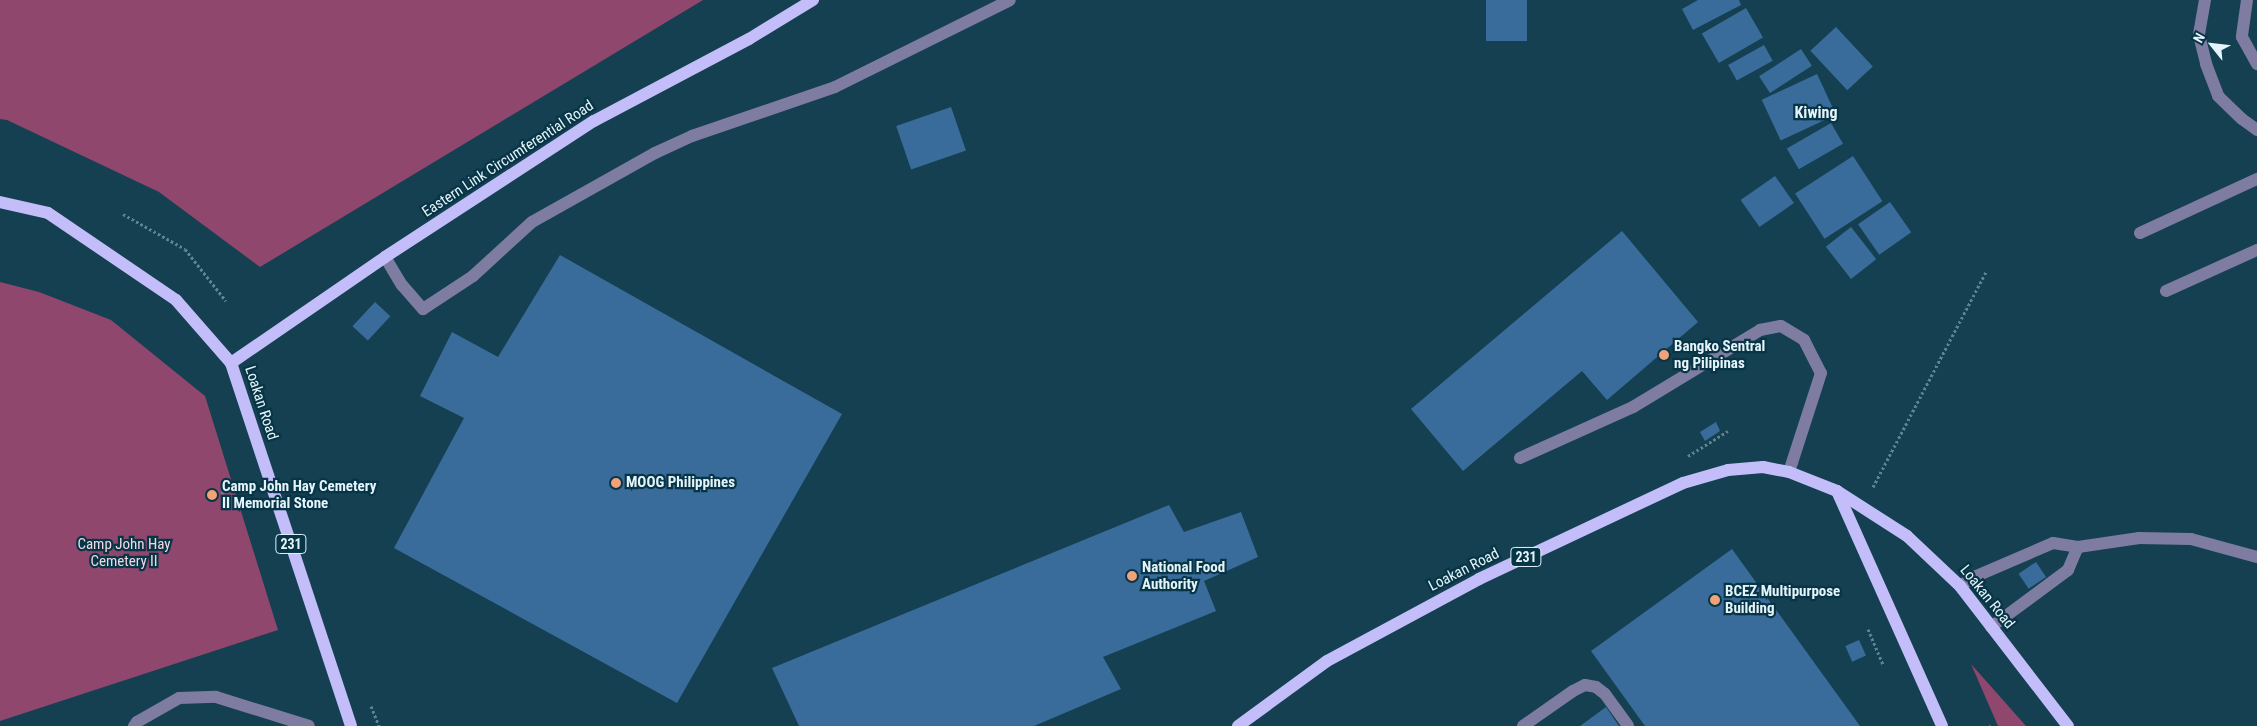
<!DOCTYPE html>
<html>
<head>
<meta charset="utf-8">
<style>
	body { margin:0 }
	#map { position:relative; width:2257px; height:726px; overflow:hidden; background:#144051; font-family:"Roboto Condensed",sans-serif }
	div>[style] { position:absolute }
	.green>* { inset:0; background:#90476e }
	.building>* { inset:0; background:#396c9b; transform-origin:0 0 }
	.path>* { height:3px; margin-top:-1.5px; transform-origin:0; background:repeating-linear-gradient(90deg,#618290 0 2.5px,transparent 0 5px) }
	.minor>* { height:12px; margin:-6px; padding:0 6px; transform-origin:6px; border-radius:6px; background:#7f7ca1 }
	.major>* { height:12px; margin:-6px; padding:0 6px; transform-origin:6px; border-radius:6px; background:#c3befa }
	.dots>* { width:14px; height:14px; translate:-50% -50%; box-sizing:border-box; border:2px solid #073546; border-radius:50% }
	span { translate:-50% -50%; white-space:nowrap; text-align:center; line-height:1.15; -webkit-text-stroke:4.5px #073546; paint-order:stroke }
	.shield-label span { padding:1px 4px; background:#073546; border:1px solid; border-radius:4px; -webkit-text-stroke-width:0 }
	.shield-label { font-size:14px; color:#e5f4fb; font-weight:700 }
	.street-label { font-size:15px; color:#e5f4fb }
	.poi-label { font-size:15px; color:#e5f4fb; font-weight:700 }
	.left { translate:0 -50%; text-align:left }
	.park-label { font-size:15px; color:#f0d8e3 }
	.neighbourhood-label { font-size:16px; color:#e5f4fb; font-weight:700 }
	.north { position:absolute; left:2187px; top:20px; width:50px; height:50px; -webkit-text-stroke:4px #073546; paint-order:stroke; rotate:299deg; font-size:14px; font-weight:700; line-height:20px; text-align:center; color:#e5f4fb }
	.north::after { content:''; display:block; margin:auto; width:18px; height:22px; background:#e5f4fb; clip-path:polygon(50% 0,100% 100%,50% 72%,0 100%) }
</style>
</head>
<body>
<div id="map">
	<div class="green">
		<i style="clip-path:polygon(0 0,703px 0,260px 267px,159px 192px,7px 120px,0 119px)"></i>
		<i style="clip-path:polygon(0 282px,39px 292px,111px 320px,205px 396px,278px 630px,0 721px)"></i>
		<i style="clip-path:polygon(1971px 664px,2026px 726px,1998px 726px)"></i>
	</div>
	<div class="building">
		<i style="left:1486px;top:0;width:41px;height:41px"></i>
		<i style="clip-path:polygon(1698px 0,1739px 0,1741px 5px,1693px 30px,1682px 9px)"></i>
		<i style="left:1746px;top:8px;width:34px;height:51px;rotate:60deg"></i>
		<i style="left:1836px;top:27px;width:54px;height:35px;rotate:47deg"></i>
		<i style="left:1764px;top:45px;width:18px;height:41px;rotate:61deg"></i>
		<i style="left:1801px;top:49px;width:20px;height:50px;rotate:57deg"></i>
		<i style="left:1817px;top:74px;width:45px;height:61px;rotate:65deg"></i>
		<i style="left:951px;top:107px;width:46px;height:58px;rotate:71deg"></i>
		<i style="left:1831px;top:123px;width:24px;height:51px;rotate:60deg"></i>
		<i style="left:1853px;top:156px;width:54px;height:69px;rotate:57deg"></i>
		<i style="left:1775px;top:176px;width:33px;height:42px;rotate:55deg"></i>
		<i style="left:1890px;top:202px;width:37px;height:39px;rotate:55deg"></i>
		<i style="left:1851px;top:227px;width:41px;height:32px;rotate:52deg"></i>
		<i style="clip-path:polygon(1622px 231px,1698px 322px,1607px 400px,1582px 371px,1463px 471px,1411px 409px)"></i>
		<i style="clip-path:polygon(560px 255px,842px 414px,677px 703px,394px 548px,464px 418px,420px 396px,452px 332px,498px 357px)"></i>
		<i style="left:375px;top:302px;width:21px;height:33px;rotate:43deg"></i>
		<i style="clip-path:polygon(1716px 422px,1720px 431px,1705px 441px,1700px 432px)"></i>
		<i style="clip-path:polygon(1169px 505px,1184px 532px,1241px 512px,1258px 557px,1204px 581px,1216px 611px,1103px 657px,1121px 689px,1034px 726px,799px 726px,772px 668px)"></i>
		<i style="clip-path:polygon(1732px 549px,1860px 726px,1645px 726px,1591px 651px)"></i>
		<i style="left:2036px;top:562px;width:18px;height:21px;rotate:56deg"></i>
		<i style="left:1859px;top:640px;width:17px;height:15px;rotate:66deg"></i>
		<i style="clip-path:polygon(1606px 707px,1619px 726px,1580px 726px)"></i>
	</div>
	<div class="path">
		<i style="left:123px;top:214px;width:71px;rotate:29.4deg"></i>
		<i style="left:185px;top:249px;width:66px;rotate:51.7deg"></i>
		<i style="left:1688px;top:456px;width:47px;rotate:-32deg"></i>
		<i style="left:1873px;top:487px;width:243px;rotate:-62.3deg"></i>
		<i style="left:221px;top:493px;width:22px;rotate:-18deg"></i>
		<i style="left:1868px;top:629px;width:39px;rotate:67deg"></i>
		<i style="left:371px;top:706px;width:22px;rotate:68deg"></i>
		<i style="left:1989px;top:725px;width:1px;rotate:45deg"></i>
	</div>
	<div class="minor">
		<i style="left:2205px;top:0;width:36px;rotate:100deg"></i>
		<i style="left:2199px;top:35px;width:30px;rotate:76deg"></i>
		<i style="left:2206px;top:64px;width:34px;rotate:69deg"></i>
		<i style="left:2218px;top:96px;width:33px;rotate:44deg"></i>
		<i style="left:2242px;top:119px;width:19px;rotate:36deg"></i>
		<i style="left:2247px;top:0;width:37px;rotate:98deg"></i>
		<i style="left:2242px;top:37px;width:31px;rotate:61deg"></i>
		<i style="left:2140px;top:233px;width:129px;rotate:-24.8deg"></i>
		<i style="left:385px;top:257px;width:33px;rotate:59deg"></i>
		<i style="left:402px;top:285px;width:32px;rotate:49deg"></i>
		<i style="left:423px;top:309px;width:60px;rotate:-33.4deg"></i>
		<i style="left:473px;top:276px;width:80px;rotate:-42.5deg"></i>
		<i style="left:532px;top:222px;width:141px;rotate:-29.3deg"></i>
		<i style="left:655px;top:153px;width:41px;rotate:-24.7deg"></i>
		<i style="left:692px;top:136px;width:151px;rotate:-18.9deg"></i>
		<i style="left:835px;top:87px;width:195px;rotate:-26.4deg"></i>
		<i style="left:2166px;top:291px;width:100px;rotate:-24.3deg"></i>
		<i style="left:1520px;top:458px;width:124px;rotate:-24.3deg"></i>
		<i style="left:1633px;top:407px;width:149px;rotate:-31.2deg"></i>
		<i style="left:1760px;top:330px;width:21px;rotate:-11deg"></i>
		<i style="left:1781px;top:326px;width:27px;rotate:31deg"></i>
		<i style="left:1804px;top:340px;width:37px;rotate:63deg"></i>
		<i style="left:1821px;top:373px;width:104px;rotate:107.9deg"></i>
		<i style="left:1960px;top:586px;width:17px;rotate:-33deg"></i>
		<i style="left:1974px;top:577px;width:86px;rotate:-23.3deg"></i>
		<i style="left:2053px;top:543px;width:25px;rotate:9deg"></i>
		<i style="left:2078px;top:547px;width:62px;rotate:-8.4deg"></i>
		<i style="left:2139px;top:538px;width:52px;rotate:1.1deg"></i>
		<i style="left:2191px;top:539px;width:68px;rotate:15.3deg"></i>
		<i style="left:1991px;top:627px;width:96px;rotate:-36.5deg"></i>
		<i style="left:2068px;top:570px;width:25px;rotate:-67deg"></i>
		<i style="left:134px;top:726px;width:5px;rotate:-53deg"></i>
		<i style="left:137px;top:722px;width:48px;rotate:-29.7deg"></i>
		<i style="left:179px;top:698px;width:37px;rotate:-2deg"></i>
		<i style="left:216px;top:697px;width:97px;rotate:17.3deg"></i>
		<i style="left:1523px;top:726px;width:61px;rotate:-35deg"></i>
		<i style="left:1573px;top:691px;width:13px;rotate:-27deg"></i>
		<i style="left:1585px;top:685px;width:11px;rotate:10deg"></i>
		<i style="left:1596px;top:687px;width:11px;rotate:38deg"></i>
		<i style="left:1605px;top:694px;width:39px;rotate:54deg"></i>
	</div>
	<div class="major">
		<i style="left:0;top:202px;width:49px;rotate:12.9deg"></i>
		<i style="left:48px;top:213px;width:155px;rotate:34.2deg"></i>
		<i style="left:176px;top:300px;width:84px;rotate:48.9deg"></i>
		<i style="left:231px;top:363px;width:382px;rotate:71.7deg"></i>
		<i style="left:231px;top:363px;width:187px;rotate:-34.5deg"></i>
		<i style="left:385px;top:257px;width:249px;rotate:-33.1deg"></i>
		<i style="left:594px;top:121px;width:175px;rotate:-27.9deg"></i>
		<i style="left:749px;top:39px;width:75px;rotate:-31.4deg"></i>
		<i style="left:1837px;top:491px;width:257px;rotate:65.9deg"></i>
		<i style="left:1238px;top:726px;width:110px;rotate:-36.1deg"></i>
		<i style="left:1327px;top:661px;width:173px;rotate:-28.3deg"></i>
		<i style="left:1479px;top:579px;width:225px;rotate:-25.2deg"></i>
		<i style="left:1683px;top:483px;width:47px;rotate:-16.1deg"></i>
		<i style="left:1728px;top:470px;width:35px;rotate:-5deg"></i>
		<i style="left:1763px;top:467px;width:26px;rotate:11deg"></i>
		<i style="left:1789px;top:472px;width:52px;rotate:21.6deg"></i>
		<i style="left:1837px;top:491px;width:83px;rotate:32.7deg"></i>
		<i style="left:1907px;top:536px;width:73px;rotate:43.3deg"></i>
		<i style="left:1960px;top:586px;width:177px;rotate:52.4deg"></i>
	</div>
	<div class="dots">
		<i style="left:1664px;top:355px;background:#f0a279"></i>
		<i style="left:616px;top:483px;background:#f0a279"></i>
		<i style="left:212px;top:495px;background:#f0a279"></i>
		<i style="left:1132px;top:576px;background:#f0a279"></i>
		<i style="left:1715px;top:600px;background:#f0a279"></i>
	</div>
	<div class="shield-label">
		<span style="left:291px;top:544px">231</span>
		<span style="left:1526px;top:557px">231</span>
	</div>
	<div class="street-label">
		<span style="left:508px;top:159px;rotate:-33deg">Eastern Link Circumferential Road</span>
		<span style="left:261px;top:403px;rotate:72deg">Loakan Road</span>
		<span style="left:1464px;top:570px;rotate:-27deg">Loakan Road</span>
		<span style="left:1987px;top:597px;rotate:51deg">Loakan Road</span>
	</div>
	<div class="poi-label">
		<span class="left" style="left:1674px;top:355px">Bangko Sentral<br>ng Pilipinas</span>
		<span class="left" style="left:626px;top:483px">MOOG Philippines</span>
		<span class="left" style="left:222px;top:495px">Camp John Hay Cemetery<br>II Memorial Stone</span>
		<span class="left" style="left:1142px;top:576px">National Food<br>Authority</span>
		<span class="left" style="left:1725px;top:600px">BCEZ Multipurpose<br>Building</span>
	</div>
	<div class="park-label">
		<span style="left:124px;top:553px">Camp John Hay<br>Cemetery II</span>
	</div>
	<div class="neighbourhood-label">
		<span style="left:1816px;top:113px">Kiwing</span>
	</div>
	<div class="north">N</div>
</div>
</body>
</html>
